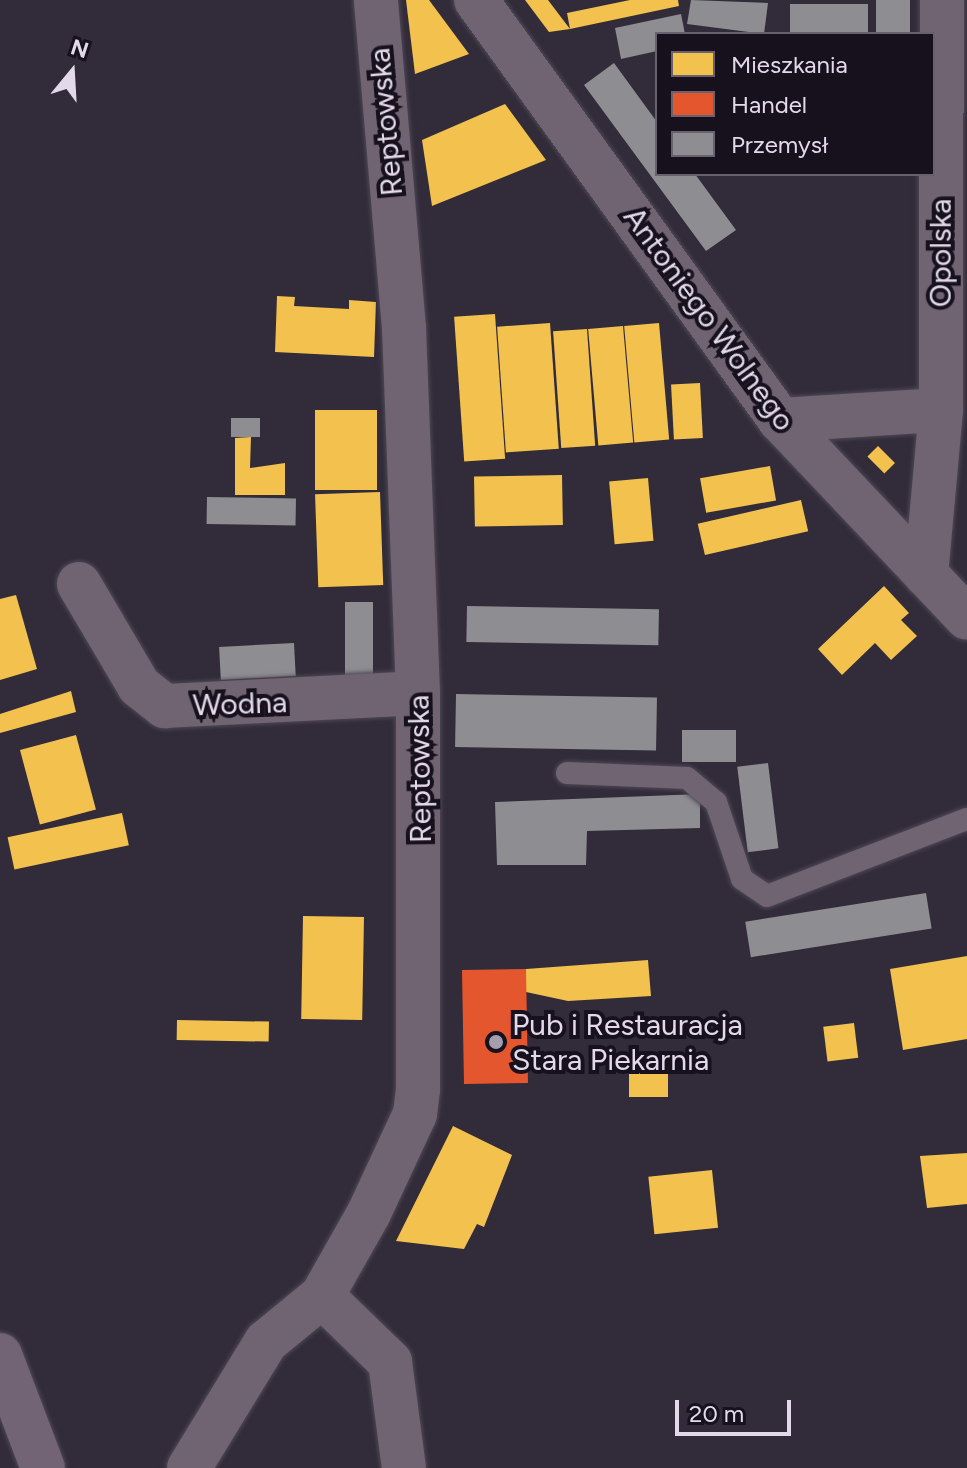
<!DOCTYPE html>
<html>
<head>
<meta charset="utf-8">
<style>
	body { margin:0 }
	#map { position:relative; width:967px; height:1468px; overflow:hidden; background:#322b39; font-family:Figtree,sans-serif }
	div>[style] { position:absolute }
	.homes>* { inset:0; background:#f2c14e; transform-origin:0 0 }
	.shops>* { inset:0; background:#e4572e; transform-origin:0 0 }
	.industry>* { inset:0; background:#8d8d92; transform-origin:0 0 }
	.roads { filter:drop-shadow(0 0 2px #4e4855) drop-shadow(0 0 2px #4e4855) }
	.service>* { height:22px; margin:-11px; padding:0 11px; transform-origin:11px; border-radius:11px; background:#706472 }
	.minor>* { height:44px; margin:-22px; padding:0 22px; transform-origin:22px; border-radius:22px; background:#706472 }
	.primary>* { height:44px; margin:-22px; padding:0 22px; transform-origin:22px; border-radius:22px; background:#736475 }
	.dots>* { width:22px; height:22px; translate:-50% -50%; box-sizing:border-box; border:4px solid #17111d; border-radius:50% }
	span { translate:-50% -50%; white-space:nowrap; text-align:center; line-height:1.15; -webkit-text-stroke:8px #17111d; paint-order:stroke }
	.street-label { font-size:30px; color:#e2daeb }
	.poi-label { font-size:30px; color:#e2daeb }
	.left { translate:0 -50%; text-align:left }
	.legend { position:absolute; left:655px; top:32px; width:280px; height:144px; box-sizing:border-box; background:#17111d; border:2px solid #68616f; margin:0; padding:10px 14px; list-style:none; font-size:24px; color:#e2daeb }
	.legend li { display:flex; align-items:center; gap:16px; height:40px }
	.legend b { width:40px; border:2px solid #68616f }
	.north { position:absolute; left:32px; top:32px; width:80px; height:80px; -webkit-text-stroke:6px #17111d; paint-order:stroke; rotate:18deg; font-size:22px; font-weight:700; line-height:32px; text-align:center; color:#e2daeb }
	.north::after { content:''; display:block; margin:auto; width:28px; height:36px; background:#e2daeb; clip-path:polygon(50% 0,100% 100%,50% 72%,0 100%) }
	.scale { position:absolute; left:675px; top:1400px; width:116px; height:36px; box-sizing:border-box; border:4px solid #e2daeb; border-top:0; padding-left:10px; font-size:24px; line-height:28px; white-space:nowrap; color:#e2daeb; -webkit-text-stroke:6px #17111d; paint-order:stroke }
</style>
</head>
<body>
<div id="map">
	<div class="homes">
		<i style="clip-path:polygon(406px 0,429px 0,469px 54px,415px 74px)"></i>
		<i style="clip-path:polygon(525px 0,548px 0,570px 29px,567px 13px,630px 0,678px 0,679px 6px,570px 29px,549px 32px)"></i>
		<i style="clip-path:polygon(505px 104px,546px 160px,432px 206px,422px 140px)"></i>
		<i style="clip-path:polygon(277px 296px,295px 297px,294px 306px,349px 309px,349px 300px,376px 302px,374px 357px,275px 352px)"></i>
		<i style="left:495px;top:314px;width:145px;height:41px;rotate:86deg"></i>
		<i style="left:550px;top:323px;width:126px;height:53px;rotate:86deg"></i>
		<i style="left:659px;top:323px;width:117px;height:35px;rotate:85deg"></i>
		<i style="left:623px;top:326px;width:117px;height:35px;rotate:85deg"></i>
		<i style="left:587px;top:329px;width:117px;height:34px;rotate:86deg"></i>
		<i style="left:700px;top:383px;width:55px;height:29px;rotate:87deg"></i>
		<i style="left:315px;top:410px;width:62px;height:80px"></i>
		<i style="clip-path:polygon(251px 437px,250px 468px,285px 463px,285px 495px,235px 495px,235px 438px)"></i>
		<i style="left:878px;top:446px;width:24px;height:15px;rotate:45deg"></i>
		<i style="left:770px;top:466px;width:35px;height:71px;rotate:80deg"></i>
		<i style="left:562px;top:475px;width:50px;height:88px;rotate:89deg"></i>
		<i style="left:648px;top:478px;width:63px;height:39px;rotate:85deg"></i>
		<i style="left:380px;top:492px;width:93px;height:65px;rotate:88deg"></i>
		<i style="left:801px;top:500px;width:32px;height:106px;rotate:77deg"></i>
		<i style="clip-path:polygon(884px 586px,909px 613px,901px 620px,917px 636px,891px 660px,875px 643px,842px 675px,818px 649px)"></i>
		<i style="clip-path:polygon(16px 595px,37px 669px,0 680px,0 599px)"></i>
		<i style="clip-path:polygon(71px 691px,76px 712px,0 733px,0 714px)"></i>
		<i style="left:76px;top:735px;width:77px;height:58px;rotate:75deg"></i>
		<i style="left:122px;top:813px;width:33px;height:117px;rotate:78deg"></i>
		<i style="left:303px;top:916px;width:61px;height:103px;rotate:1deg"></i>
		<i style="clip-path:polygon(967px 956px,967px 1039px,903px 1050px,890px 969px)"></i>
		<i style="clip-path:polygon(648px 960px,651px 996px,568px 1001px,526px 992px,526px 969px)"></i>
		<i style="left:177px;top:1020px;width:92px;height:20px;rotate:1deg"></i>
		<i style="left:854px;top:1023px;width:35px;height:31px;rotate:83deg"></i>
		<i style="left:629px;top:1064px;width:39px;height:33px"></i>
		<i style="clip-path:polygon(453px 1126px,512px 1155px,484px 1227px,477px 1224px,464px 1249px,396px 1241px)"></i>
		<i style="clip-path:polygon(967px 1153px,967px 1204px,927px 1208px,920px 1156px)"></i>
		<i style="left:712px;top:1170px;width:58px;height:64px;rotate:84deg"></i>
	</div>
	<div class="shops">
		<i style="left:526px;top:969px;width:114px;height:64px;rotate:89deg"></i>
	</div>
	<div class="industry">
		<i style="clip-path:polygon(691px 0,768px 3px,764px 34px,687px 24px)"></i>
		<i style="left:876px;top:0;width:34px;height:34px"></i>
		<i style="left:790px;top:4px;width:78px;height:30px"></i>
		<i style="clip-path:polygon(681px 14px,685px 34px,657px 34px,657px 51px,621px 59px,615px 28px)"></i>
		<i style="clip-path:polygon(614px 63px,657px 122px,657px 174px,695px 174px,736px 230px,706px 251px,584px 85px)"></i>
		<i style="left:231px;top:418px;width:29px;height:19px"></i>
		<i style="left:207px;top:497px;width:89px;height:27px;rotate:1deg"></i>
		<i style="left:345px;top:602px;width:28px;height:76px"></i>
		<i style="left:467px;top:606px;width:192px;height:36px;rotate:1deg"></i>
		<i style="left:294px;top:643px;width:33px;height:75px;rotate:87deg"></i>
		<i style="left:456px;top:694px;width:201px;height:53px;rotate:1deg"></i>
		<i style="left:682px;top:730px;width:54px;height:32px"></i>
		<i style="left:768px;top:763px;width:86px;height:31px;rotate:83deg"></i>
		<i style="clip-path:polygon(700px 794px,700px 828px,587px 831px,586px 865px,497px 865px,495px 802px)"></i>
		<i style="left:926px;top:893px;width:36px;height:183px;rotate:81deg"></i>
	</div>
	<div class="roads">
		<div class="service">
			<i style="left:567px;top:773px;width:120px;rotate:2.4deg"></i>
			<i style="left:687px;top:778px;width:38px;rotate:40deg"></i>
			<i style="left:716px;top:802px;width:81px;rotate:71.3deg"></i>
			<i style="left:742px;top:879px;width:30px;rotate:34deg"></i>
			<i style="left:767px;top:896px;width:214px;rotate:-21.1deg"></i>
		</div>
		<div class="minor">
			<i style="left:476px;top:0;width:518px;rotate:54.1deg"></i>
			<i style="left:780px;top:420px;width:272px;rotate:46.6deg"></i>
			<i style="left:780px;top:420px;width:161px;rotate:-3.6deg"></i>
			<i style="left:926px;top:575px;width:166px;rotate:-84.8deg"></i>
			<i style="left:941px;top:410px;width:410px;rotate:-89.9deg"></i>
			<i style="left:79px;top:584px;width:118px;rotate:59.5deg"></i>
			<i style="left:139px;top:686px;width:33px;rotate:38deg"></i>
			<i style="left:165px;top:706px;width:253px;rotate:-2.9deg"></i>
			<i style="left:322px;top:1296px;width:95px;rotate:44.1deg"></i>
			<i style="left:390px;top:1362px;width:107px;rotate:82.5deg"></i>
			<i style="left:189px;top:1468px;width:148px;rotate:-58.6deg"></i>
			<i style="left:266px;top:1342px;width:72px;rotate:-39.4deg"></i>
			<i style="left:322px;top:1296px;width:95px;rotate:-60.5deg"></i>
			<i style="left:369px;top:1213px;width:109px;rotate:-65.1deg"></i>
			<i style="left:415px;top:1114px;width:25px;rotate:-83deg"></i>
			<i style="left:418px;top:1089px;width:396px;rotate:-90deg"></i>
			<i style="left:418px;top:693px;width:365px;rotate:-92.2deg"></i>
			<i style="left:404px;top:328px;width:329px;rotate:-94.9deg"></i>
		</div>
		<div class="primary">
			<i style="left:0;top:1355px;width:121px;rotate:69.2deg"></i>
		</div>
	</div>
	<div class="dots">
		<i style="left:496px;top:1042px;background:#a49dad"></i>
	</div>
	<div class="street-label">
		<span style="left:386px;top:122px;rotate:-95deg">Reptowska</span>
		<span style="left:941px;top:253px;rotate:-90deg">Opolska</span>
		<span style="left:709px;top:319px;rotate:54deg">Antoniego Wolnego</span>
		<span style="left:240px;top:704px;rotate:-2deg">Wodna</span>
		<span style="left:420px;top:769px;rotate:-91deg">Reptowska</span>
	</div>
	<div class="poi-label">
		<span class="left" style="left:512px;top:1042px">Pub i Restauracja<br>Stara Piekarnia</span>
	</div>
	<ul class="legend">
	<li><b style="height:22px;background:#f2c14e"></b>Mieszkania</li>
	<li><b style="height:22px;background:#e4572e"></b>Handel</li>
	<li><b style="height:22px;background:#8d8d92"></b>Przemysł</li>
	</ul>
	<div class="north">N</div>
	<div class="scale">20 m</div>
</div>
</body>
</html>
